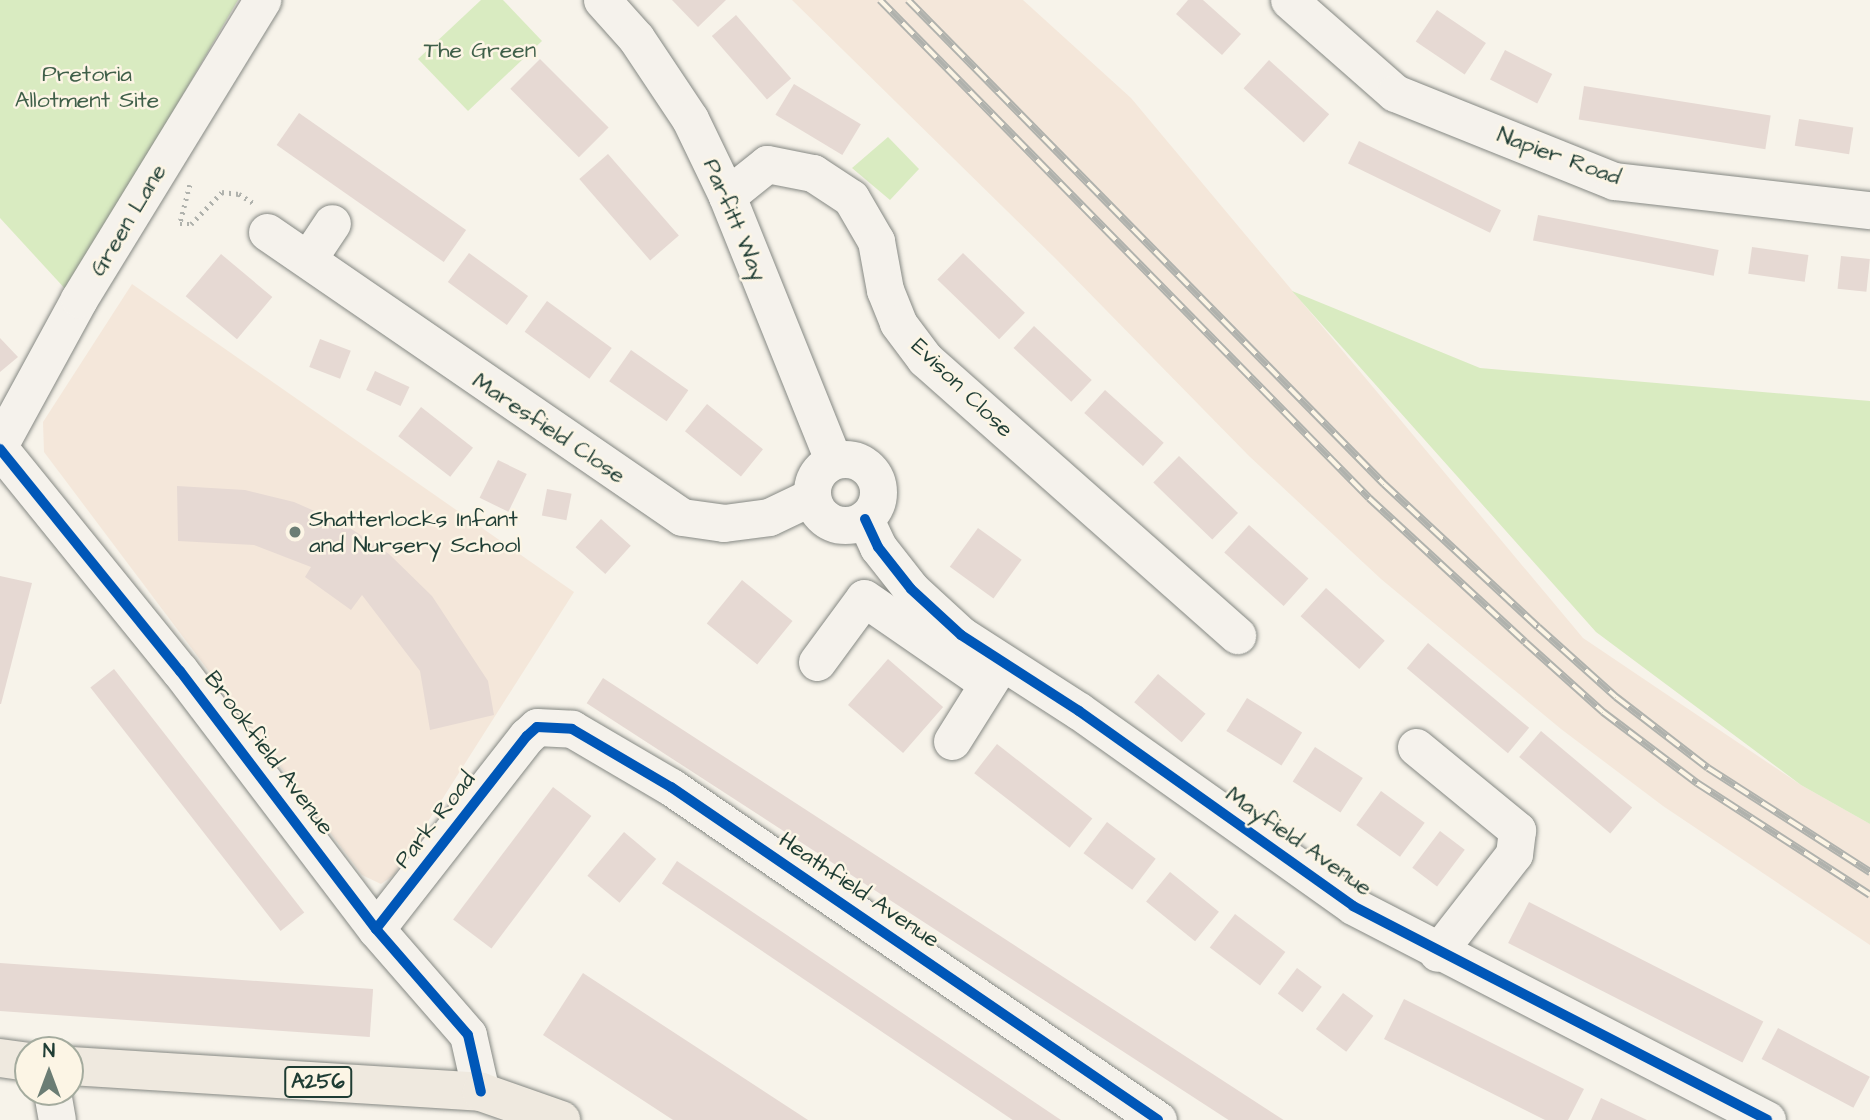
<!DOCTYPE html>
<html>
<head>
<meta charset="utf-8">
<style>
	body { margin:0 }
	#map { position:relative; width:1870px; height:1120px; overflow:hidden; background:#f7f3ea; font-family:"Architects Daughter",sans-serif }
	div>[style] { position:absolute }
	.built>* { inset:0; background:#f4e7da }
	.green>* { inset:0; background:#d9ebc1 }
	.building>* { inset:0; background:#e6d9d3; transform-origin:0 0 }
	.path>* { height:4.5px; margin-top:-2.25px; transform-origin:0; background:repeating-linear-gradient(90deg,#b0b2ad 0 2px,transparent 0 7px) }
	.roads { filter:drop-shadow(0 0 2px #868984) drop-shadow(0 0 2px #868984) }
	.minor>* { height:37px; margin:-18.5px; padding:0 18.5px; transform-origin:18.5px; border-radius:18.5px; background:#f5f2ec }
	.minor>.ring { margin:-18.5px; padding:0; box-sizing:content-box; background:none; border:37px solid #f5f2ec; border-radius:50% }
	.major>* { height:38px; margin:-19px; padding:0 19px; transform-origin:19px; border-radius:19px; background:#efe9df }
	.rail>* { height:8px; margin-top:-4px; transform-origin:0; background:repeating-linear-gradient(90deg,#fcf5e5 0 16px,#b0b2ad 0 32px); box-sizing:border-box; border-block:2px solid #b0b2ad }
	.cycleway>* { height:10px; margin:-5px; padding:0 5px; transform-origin:5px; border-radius:5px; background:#0057b8 }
	.dots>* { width:19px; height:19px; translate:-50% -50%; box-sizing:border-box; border:4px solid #fcf5e5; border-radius:50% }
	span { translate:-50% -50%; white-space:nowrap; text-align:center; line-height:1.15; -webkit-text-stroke:5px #fcf5e5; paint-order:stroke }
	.shield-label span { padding:2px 5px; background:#fcf5e5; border:2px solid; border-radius:5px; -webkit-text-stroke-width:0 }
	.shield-label { font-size:21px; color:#1f3d34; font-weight:700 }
	.park-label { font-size:23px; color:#3f5f49 }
	.street-label { font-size:23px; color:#1f3d34 }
	.poi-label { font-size:23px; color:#1f3d34 }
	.left { translate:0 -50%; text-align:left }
	.north { position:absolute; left:14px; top:1036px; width:70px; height:70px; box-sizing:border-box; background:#fcf5e5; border:2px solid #a4ab9e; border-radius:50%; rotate:0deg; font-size:19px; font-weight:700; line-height:28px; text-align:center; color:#1f3d34 }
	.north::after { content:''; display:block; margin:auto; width:24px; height:32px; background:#6b7d74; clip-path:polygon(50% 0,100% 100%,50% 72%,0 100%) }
</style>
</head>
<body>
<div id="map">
	<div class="built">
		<i style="clip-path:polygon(792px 0,1023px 0,1131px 98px,1583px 638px,1801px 785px,1870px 824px,1870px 945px,1663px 806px,1561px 729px,1381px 579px,1249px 456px,1056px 259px)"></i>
		<i style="clip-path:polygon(132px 284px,574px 592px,394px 875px,381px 884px,362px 875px,44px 452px,43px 422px)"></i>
	</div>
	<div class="green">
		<i style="clip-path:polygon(0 0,238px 0,68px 292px,0 218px)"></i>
		<i style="clip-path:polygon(481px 0,503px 0,542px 41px,468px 111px,418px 59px)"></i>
		<i style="clip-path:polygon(888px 137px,919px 169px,890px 200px,852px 168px)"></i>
		<i style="clip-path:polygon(1292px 291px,1480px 368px,1870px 401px,1870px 824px,1801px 785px,1596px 632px)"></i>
	</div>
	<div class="building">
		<i style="clip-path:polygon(672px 0,726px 0,698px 27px)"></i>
		<i style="clip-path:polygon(1188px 0,1203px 0,1241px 34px,1222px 55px,1176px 14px)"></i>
		<i style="left:1437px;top:10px;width:59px;height:38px;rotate:34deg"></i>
		<i style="left:736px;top:15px;width:84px;height:32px;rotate:49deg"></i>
		<i style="left:1505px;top:50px;width:53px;height:33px;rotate:27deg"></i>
		<i style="left:540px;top:59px;width:97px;height:42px;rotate:45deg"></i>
		<i style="left:1269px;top:60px;width:81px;height:38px;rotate:42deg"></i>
		<i style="left:794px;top:84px;width:78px;height:36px;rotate:31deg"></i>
		<i style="left:1584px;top:86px;width:189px;height:34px;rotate:9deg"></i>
		<i style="left:299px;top:113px;width:204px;height:39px;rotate:35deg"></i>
		<i style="left:1799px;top:119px;width:55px;height:27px;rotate:9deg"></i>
		<i style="left:1359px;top:141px;width:158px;height:25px;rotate:26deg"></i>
		<i style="left:608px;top:154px;width:108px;height:38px;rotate:49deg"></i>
		<i style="left:1538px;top:215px;width:184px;height:26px;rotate:11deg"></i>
		<i style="left:1752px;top:247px;width:57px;height:27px;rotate:8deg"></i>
		<i style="left:469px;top:253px;width:73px;height:36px;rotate:36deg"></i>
		<i style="left:963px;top:253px;width:86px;height:37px;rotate:44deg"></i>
		<i style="left:221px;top:254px;width:67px;height:55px;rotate:40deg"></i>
		<i style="left:1841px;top:256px;width:29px;height:33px;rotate:6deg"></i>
		<i style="left:547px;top:301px;width:80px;height:38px;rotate:36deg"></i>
		<i style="left:1034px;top:326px;width:79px;height:30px;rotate:43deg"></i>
		<i style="clip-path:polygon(0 338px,18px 357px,0 372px)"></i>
		<i style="left:320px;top:339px;width:33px;height:30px;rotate:21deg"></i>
		<i style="left:631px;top:350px;width:70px;height:38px;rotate:35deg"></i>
		<i style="left:375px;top:371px;width:38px;height:21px;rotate:25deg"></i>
		<i style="left:1105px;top:390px;width:79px;height:31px;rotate:42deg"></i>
		<i style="left:707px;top:404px;width:72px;height:35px;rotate:39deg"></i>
		<i style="left:421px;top:407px;width:66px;height:37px;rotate:38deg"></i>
		<i style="left:1179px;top:456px;width:82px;height:37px;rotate:44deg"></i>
		<i style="left:498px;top:460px;width:32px;height:42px;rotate:26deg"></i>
		<i style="clip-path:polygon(177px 486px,245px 490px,294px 502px,344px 524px,389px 554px,432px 596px,488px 681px,494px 715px,430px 730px,420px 671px,362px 595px,351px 610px,305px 577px,311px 567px,254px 545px,178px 541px)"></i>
		<i style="left:547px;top:489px;width:25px;height:27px;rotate:11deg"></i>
		<i style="left:601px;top:519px;width:40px;height:38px;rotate:42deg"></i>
		<i style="left:1249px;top:525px;width:80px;height:37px;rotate:42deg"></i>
		<i style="left:978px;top:528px;width:54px;height:48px;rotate:36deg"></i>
		<i style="clip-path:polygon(0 576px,32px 583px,1px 704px,0 704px)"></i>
		<i style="left:742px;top:580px;width:65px;height:56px;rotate:39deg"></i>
		<i style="left:1326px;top:588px;width:79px;height:38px;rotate:42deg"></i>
		<i style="left:1428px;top:643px;width:132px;height:33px;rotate:40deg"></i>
		<i style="left:888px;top:659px;width:73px;height:61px;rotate:41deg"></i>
		<i style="left:114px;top:669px;width:309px;height:30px;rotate:52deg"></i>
		<i style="left:1158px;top:674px;width:62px;height:37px;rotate:40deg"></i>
		<i style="left:603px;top:678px;width:816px;height:30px;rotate:33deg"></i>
		<i style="left:1247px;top:698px;width:65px;height:39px;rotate:32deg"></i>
		<i style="left:1541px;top:731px;width:119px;height:34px;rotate:40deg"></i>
		<i style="left:997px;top:744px;width:121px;height:37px;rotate:38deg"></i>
		<i style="left:1315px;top:747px;width:57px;height:41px;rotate:33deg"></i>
		<i style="left:553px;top:787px;width:48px;height:166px;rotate:37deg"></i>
		<i style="left:1381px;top:791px;width:54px;height:42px;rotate:36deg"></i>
		<i style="left:1107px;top:822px;width:61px;height:39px;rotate:37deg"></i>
		<i style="left:1440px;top:831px;width:31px;height:46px;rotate:37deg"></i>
		<i style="left:624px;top:832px;width:42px;height:57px;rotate:40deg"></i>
		<i style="left:677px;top:861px;width:464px;height:27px;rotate:34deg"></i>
		<i style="left:1170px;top:872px;width:63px;height:38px;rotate:39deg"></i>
		<i style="left:1529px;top:902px;width:263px;height:46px;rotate:27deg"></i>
		<i style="left:1235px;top:914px;width:63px;height:42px;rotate:37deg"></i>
		<i style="left:0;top:963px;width:374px;height:48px;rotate:4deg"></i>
		<i style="left:1297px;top:968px;width:31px;height:32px;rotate:37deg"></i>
		<i style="clip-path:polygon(583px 973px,808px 1120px,673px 1120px,543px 1035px)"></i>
		<i style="left:1343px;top:993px;width:38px;height:45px;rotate:37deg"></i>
		<i style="clip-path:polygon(1404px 999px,1584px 1089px,1568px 1120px,1545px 1120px,1384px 1039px)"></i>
		<i style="left:1778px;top:1028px;width:104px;height:35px;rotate:28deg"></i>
		<i style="clip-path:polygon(1601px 1098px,1647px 1120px,1591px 1120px)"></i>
	</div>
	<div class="path">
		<i style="left:190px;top:185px;width:40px;rotate:104.4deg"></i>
		<i style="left:180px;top:224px;width:11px"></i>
		<i style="left:191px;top:224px;width:45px;rotate:-45.9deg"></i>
		<i style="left:222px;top:192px;width:17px;rotate:7deg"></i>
		<i style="left:239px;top:194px;width:19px;rotate:32deg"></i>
	</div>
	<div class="roads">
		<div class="minor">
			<i style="left:602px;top:0;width:51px;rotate:48.2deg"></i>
			<i style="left:636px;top:38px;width:97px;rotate:56.3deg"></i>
			<i style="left:690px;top:119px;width:85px;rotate:64.3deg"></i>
			<i style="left:727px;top:196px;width:284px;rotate:68.1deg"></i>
			<i style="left:1289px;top:0;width:141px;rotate:41.3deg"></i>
			<i style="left:1395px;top:93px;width:236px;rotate:21.9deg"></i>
			<i style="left:1614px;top:181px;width:258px;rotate:6.5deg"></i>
			<i style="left:727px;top:196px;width:51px;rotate:-38.7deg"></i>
			<i style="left:767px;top:164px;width:47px;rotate:11.1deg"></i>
			<i style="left:813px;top:173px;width:45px;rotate:33.3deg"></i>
			<i style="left:851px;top:198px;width:50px;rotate:59.8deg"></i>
			<i style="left:876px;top:241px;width:50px;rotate:79.6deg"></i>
			<i style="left:885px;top:290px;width:35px;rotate:68deg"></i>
			<i style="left:898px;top:323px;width:45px;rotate:53.1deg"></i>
			<i style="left:925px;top:359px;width:417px;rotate:41.5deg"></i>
			<i style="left:267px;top:232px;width:503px;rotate:34.48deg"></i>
			<i style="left:682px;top:517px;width:42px;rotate:8.1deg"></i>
			<i style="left:724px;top:523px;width:45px;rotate:-7.6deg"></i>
			<i style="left:769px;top:517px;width:47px;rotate:-25.5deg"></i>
			<i style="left:308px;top:259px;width:43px;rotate:-56.3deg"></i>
			<i style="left:0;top:444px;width:165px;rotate:-61.4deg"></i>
			<i style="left:79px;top:299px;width:351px;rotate:-58.5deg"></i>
			<i style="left:0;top:449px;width:286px;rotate:51deg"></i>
			<i style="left:180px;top:671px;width:324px;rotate:52.8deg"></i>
			<i style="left:376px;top:929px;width:140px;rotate:49deg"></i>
			<i style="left:468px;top:1035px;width:58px;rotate:77.2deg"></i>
			<i class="ring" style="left:812px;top:459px;width:29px;height:29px"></i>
			<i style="left:865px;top:519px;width:31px;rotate:65deg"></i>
			<i style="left:878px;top:547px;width:53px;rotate:51.8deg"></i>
			<i style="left:911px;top:589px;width:68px;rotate:42.6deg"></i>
			<i style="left:961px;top:635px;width:140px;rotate:32.8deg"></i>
			<i style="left:1079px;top:711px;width:336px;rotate:35.4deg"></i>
			<i style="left:1353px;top:906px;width:466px;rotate:27.3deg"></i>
			<i style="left:817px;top:662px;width:79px;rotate:-53.7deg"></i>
			<i style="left:864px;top:598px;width:150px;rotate:34.6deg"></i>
			<i style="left:952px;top:741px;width:92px;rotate:-57.9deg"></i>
			<i style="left:1416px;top:747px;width:131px;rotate:39.4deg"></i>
			<i style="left:1517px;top:830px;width:24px;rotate:97deg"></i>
			<i style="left:1514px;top:854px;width:125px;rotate:127.9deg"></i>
			<i style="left:376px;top:929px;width:245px;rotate:-52deg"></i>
			<i style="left:527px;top:736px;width:13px;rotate:-42deg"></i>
			<i style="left:537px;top:727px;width:35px;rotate:3deg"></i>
			<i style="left:572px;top:729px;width:115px;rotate:30.4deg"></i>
			<i style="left:671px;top:787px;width:590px;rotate:34.36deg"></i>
			<i style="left:52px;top:1092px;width:28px;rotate:80deg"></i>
		</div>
		<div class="major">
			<i style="left:0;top:1058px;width:28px;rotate:8deg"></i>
			<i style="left:70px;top:1066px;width:412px;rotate:3.6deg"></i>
			<i style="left:481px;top:1092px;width:85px;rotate:19.3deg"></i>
		</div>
	</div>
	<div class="rail">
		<i style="left:880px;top:0;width:698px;rotate:45.52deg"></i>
		<i style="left:1369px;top:498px;width:212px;rotate:42.7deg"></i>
		<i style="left:1525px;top:642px;width:105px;rotate:41.9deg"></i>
		<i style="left:1603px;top:712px;width:118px;rotate:37.1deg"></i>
		<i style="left:1697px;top:783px;width:206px;rotate:32.9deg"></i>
		<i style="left:908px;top:0;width:679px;rotate:45.48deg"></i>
		<i style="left:1384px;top:484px;width:210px;rotate:42.9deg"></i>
		<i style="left:1538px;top:627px;width:105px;rotate:41.9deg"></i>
		<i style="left:1616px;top:697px;width:116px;rotate:37.7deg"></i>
		<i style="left:1708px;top:768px;width:193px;rotate:32.7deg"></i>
	</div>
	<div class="cycleway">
		<i style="left:0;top:449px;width:286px;rotate:51deg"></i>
		<i style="left:180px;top:671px;width:324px;rotate:52.8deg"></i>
		<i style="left:376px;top:929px;width:140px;rotate:49deg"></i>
		<i style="left:468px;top:1035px;width:58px;rotate:77.2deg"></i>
		<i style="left:865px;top:519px;width:31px;rotate:65deg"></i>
		<i style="left:878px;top:547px;width:53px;rotate:51.8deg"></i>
		<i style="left:911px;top:589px;width:68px;rotate:42.6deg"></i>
		<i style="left:961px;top:635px;width:140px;rotate:32.8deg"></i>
		<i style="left:1079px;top:711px;width:336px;rotate:35.4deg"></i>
		<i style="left:1353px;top:906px;width:466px;rotate:27.3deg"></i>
		<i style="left:376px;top:929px;width:245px;rotate:-52deg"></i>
		<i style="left:527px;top:736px;width:13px;rotate:-42deg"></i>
		<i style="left:537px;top:727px;width:35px;rotate:3deg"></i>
		<i style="left:572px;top:729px;width:115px;rotate:30.4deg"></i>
		<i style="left:671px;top:787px;width:590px;rotate:34.36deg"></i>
	</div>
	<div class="dots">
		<i style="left:295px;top:532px;background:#6b7d74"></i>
	</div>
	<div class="shield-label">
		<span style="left:318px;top:1082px">A256</span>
	</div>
	<div class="park-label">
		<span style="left:480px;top:50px">The Green</span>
		<span style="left:87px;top:87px">Pretoria<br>Allotment Site</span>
	</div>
	<div class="street-label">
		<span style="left:1559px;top:156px;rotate:20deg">Napier Road</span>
		<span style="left:128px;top:220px;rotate:-59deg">Green Lane</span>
		<span style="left:735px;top:220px;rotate:67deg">Parfitt Way</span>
		<span style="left:962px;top:388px;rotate:44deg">Evison Close</span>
		<span style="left:549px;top:428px;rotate:34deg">Maresfield Close</span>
		<span style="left:269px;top:753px;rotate:53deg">Brookfield Avenue</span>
		<span style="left:435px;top:820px;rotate:-52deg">Park Road</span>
		<span style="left:1299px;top:841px;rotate:35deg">Mayfield Avenue</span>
		<span style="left:859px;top:890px;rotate:34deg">Heathfield Avenue</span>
	</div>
	<div class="poi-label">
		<span class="left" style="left:309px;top:532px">Shatterlocks Infant<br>and Nursery School</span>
	</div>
	<div class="north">N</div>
</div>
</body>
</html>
